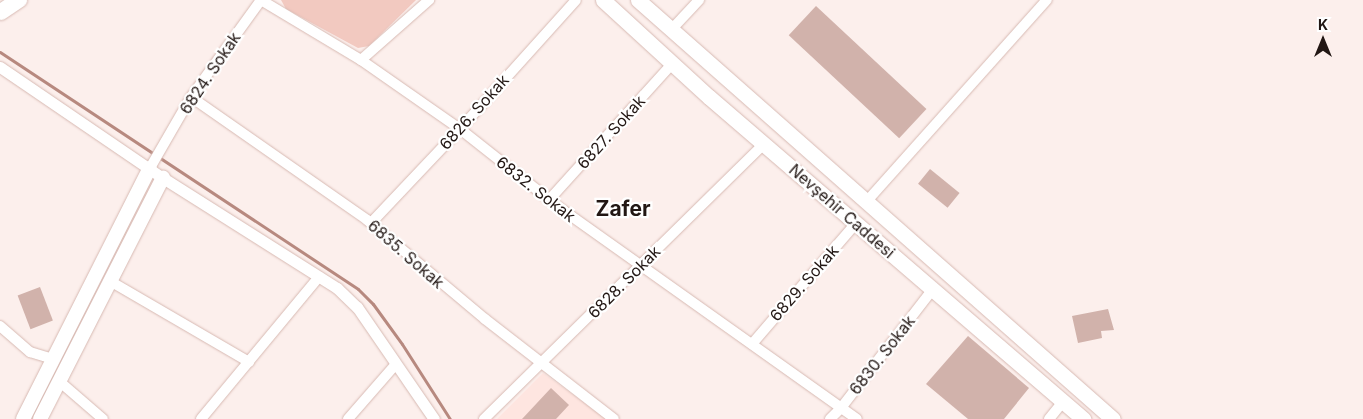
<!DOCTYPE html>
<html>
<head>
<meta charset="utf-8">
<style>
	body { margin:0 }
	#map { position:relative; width:1363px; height:419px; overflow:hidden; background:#fcefec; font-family:Inter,sans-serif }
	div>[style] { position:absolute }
	.built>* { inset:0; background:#fee5e0 }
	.green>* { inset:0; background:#f2c9c0 }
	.stream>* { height:3px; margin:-1.5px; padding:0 1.5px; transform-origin:1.5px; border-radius:1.5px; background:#b7897f }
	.building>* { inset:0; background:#d1b2ab; transform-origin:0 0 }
	.roads { filter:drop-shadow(0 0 1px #d7b9b2) drop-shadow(0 0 1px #d7b9b2) }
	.minor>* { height:10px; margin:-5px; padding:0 5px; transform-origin:5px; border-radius:5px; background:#fff }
	.tertiary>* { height:11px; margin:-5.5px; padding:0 5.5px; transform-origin:5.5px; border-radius:5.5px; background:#fff }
	.secondary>* { height:14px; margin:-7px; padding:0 7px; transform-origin:7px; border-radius:7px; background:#fff }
	.primary>* { height:15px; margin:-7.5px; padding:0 7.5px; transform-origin:7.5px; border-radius:7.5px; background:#fff }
	.trunk>* { height:16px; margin:-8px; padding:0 8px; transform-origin:8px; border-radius:8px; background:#fff }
	span { translate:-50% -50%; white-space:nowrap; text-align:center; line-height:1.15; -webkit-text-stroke:4.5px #fff; paint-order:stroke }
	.street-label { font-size:16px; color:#221714 }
	.district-label { font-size:21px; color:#221714; font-weight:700 }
	.north { position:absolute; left:1298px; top:15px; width:50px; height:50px; -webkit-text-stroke:4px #fff; paint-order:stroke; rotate:0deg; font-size:14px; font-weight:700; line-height:20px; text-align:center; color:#221714 }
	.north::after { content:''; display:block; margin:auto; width:18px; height:22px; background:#221714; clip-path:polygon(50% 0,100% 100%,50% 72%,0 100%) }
</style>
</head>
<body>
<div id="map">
	<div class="built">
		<i style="clip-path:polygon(543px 373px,607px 419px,497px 419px)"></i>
	</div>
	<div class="green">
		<i style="clip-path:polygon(281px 0,416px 0,369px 46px,358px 48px,286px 9px)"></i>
	</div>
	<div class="stream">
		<i style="left:0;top:52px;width:429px;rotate:33.5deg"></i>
		<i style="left:358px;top:289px;width:21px;rotate:45deg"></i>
		<i style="left:373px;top:304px;width:49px;rotate:54.1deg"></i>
		<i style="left:402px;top:344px;width:89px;rotate:57.4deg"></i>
	</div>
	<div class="building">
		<i style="left:816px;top:6px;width:151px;height:40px;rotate:43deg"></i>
		<i style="left:930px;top:169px;width:38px;height:19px;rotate:39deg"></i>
		<i style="left:40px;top:287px;width:36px;height:24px;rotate:69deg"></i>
		<i style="clip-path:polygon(1108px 309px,1114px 330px,1101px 331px,1102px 338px,1078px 343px,1072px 316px)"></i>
		<i style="clip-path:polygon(968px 336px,1029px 388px,1004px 419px,968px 419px,926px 384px)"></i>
		<i style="clip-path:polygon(551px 388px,569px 405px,556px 419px,522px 419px)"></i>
	</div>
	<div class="roads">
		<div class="minor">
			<i style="left:261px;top:0;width:117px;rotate:31deg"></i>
			<i style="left:361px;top:60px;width:121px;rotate:34.9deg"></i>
			<i style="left:460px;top:129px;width:127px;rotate:38.3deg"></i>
			<i style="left:560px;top:208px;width:364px;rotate:35.4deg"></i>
			<i style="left:672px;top:29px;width:40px;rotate:-47deg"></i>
			<i style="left:361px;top:60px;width:91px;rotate:-41.4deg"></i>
			<i style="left:191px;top:97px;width:215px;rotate:34.9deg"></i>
			<i style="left:367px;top:220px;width:154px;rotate:40deg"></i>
			<i style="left:485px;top:319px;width:163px;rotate:37.8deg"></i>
			<i style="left:150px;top:168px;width:82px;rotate:-60deg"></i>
			<i style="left:191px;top:97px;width:120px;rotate:-54.2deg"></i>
			<i style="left:549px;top:200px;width:185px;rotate:-47.9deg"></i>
			<i style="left:867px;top:201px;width:270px;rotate:-48.2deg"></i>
			<i style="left:371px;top:223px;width:129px;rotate:-46.6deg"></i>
			<i style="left:460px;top:129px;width:173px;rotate:-48deg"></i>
			<i style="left:110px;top:281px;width:161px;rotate:30.2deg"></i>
			<i style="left:0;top:326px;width:40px;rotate:41deg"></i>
			<i style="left:30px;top:352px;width:24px;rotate:17deg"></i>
			<i style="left:752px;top:344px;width:160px;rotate:-49.3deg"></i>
			<i style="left:59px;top:381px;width:58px;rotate:40.8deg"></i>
			<i style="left:201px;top:419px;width:185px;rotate:-50.3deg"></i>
			<i style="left:348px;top:419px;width:73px;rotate:-48.9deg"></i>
			<i style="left:484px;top:419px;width:392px;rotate:-44.5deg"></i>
			<i style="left:830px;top:419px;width:16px;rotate:-45deg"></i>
			<i style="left:841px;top:408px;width:150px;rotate:-52.3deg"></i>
			<i style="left:1049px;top:419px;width:22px;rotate:-51deg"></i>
		</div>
		<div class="tertiary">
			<i style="left:0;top:67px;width:197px;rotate:34.3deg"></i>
			<i style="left:163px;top:178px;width:206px;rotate:32.3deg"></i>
			<i style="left:337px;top:288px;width:28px;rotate:44deg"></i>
			<i style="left:357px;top:307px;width:136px;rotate:55.5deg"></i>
		</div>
		<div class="secondary">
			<i style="left:23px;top:419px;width:281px;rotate:-63.2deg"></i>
			<i style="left:40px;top:419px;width:271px;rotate:-63deg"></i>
		</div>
		<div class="primary">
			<i style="left:603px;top:0;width:144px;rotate:42.5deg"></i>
			<i style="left:709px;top:97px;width:494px;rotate:40.7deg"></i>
			<i style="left:638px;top:0;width:633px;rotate:41.42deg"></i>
		</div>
		<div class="trunk">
			<i style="left:1px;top:12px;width:22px;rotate:-34deg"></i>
		</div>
	</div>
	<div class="street-label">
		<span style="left:210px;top:73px;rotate:-56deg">6824. Sokak</span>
		<span style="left:474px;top:112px;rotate:-48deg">6826. Sokak</span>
		<span style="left:611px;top:132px;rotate:-48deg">6827. Sokak</span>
		<span style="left:536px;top:189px;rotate:38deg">6832. Sokak</span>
		<span style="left:842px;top:211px;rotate:41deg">Nevşehir Caddesi</span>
		<span style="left:406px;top:254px;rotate:41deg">6835. Sokak</span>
		<span style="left:624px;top:282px;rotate:-45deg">6828. Sokak</span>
		<span style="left:804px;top:283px;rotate:-49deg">6829. Sokak</span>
		<span style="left:882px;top:355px;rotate:-52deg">6830. Sokak</span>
	</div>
	<div class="district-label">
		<span style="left:623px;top:209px">Zafer</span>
	</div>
	<div class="north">K</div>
</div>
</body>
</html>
